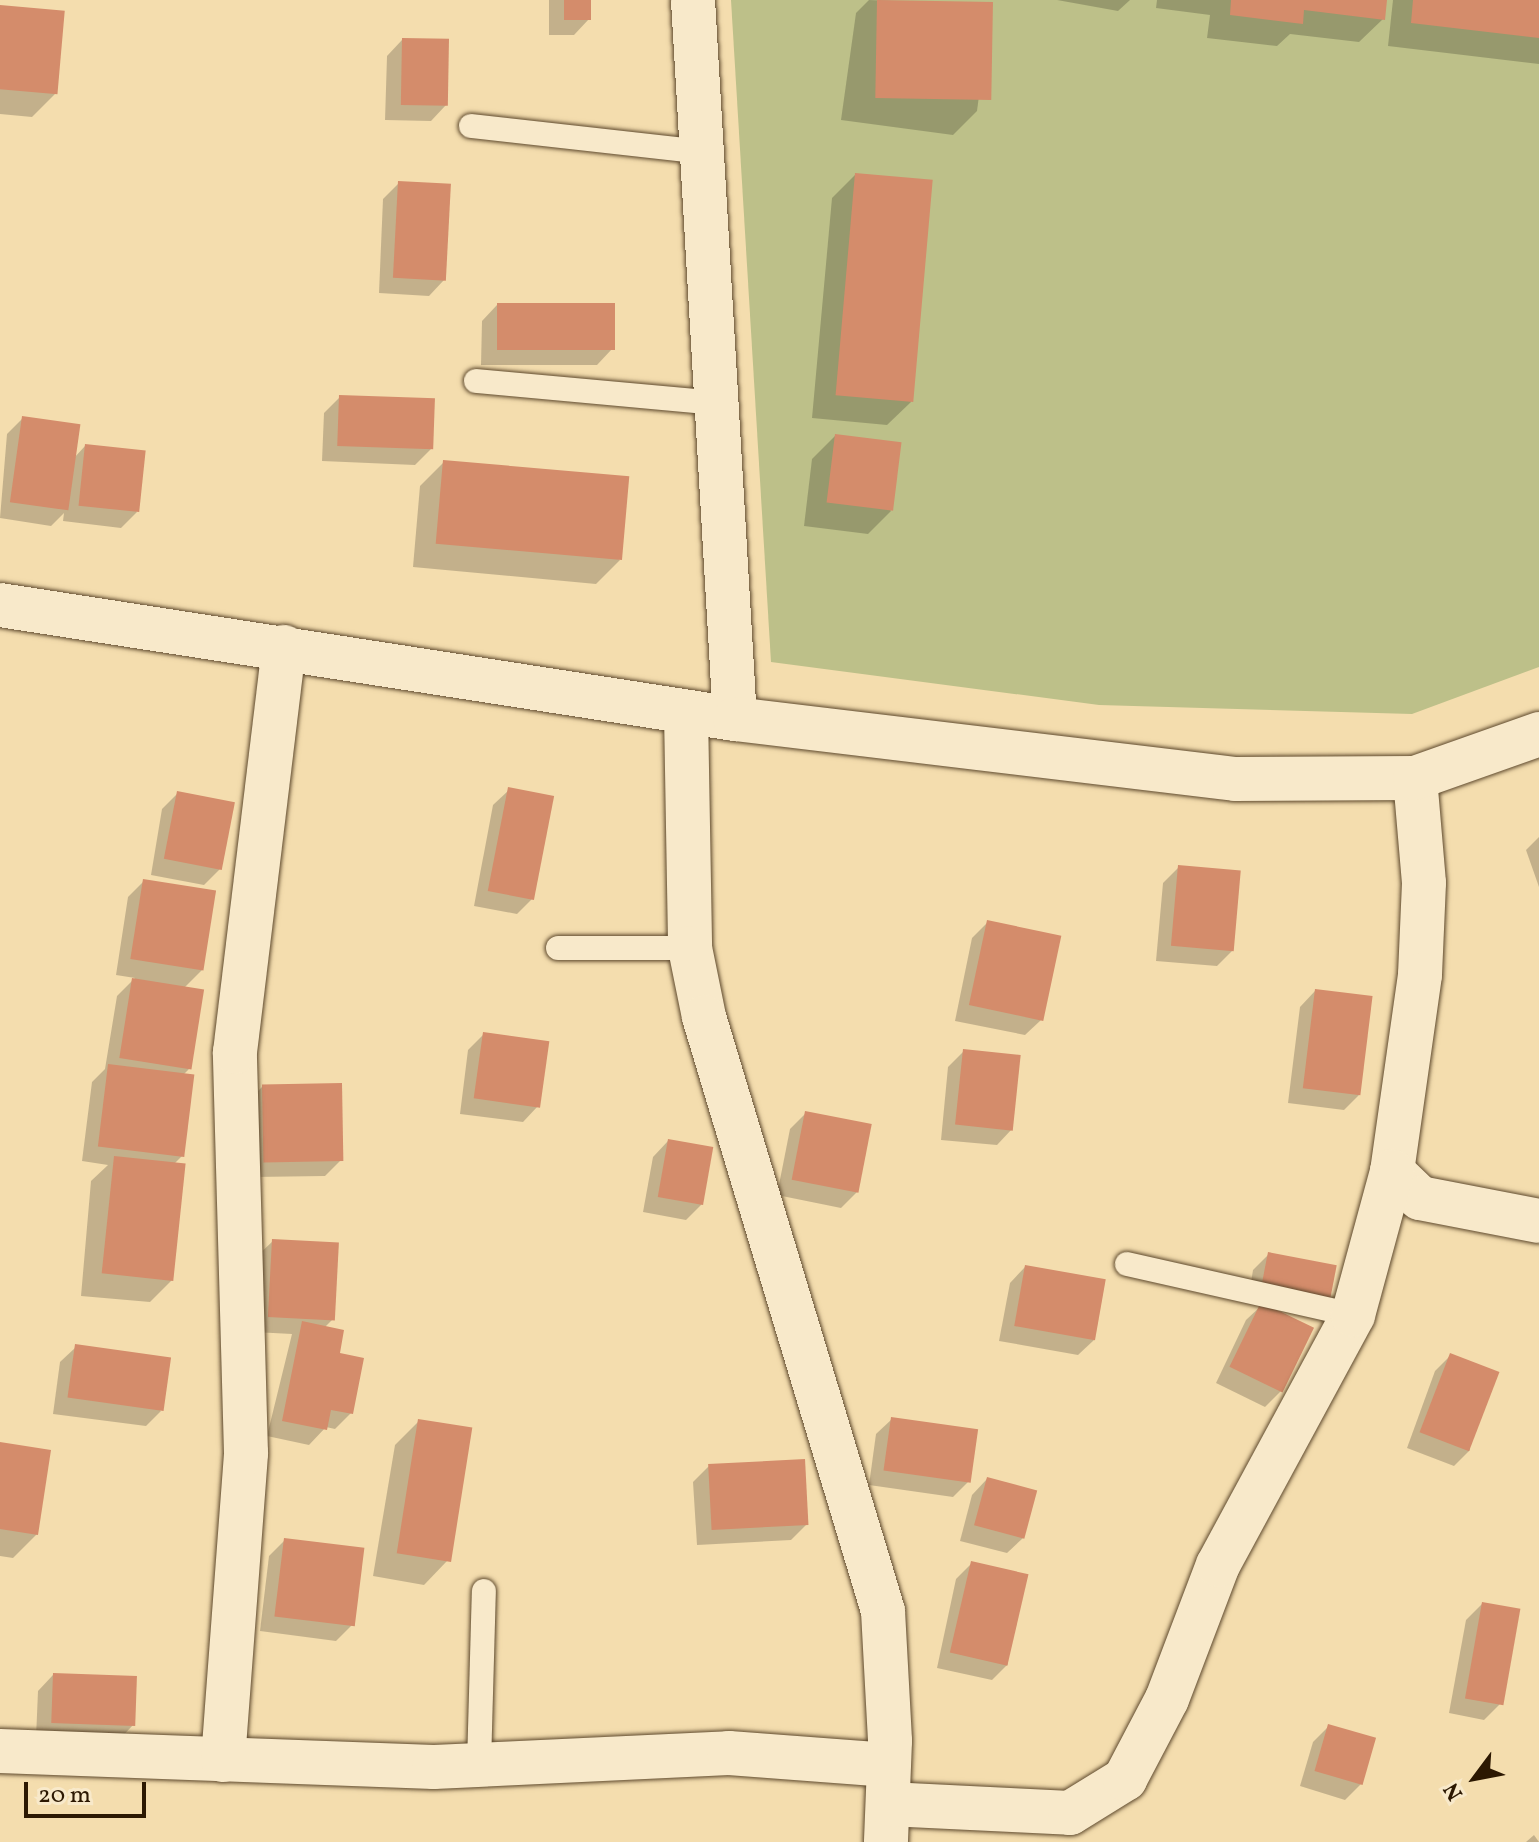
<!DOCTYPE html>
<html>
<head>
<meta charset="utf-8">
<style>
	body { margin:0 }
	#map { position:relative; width:1539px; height:1842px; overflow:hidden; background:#f4ddae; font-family:Vollkorn,serif }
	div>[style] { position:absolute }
	.green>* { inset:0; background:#bdc089 }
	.shadow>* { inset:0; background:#0003 }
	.building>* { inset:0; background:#d48c6b; transform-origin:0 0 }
	.roads { filter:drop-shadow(0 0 2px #5e492d) drop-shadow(0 0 2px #5e492d) }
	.lane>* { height:24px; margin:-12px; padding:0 12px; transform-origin:12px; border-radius:12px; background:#f8e9ca }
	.street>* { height:44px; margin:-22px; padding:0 22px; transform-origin:22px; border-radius:22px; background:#f8e9ca }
	.secondary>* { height:44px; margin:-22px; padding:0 22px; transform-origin:22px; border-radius:22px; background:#f8e9ca }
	span { translate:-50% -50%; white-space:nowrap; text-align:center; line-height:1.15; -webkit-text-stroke:7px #f8e9ca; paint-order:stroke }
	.north { position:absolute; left:1435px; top:1738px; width:80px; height:80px; -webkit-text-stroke:6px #f8e9ca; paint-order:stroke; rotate:238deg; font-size:22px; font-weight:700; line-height:32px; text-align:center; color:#2c1802 }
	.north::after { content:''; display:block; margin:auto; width:28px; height:36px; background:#2c1802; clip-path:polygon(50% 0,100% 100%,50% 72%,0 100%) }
	.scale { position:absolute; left:24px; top:1782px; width:122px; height:36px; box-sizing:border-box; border:4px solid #2c1802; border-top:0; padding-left:10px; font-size:24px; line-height:28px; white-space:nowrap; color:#2c1802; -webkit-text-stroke:6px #f8e9ca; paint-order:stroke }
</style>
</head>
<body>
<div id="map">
	<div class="green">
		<i style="clip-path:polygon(731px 0,1539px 0,1539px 667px,1412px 714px,1099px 705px,771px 662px)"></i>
	</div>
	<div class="shadow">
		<i style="clip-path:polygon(549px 0,589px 0,589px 19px,574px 35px,549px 35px)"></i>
		<i style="clip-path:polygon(869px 0,991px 5px,977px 111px,953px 135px,841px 120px,856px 13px)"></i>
		<i style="clip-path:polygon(1057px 0,1130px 0,1118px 11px)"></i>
		<i style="clip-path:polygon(1157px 0,1385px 0,1383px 19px,1359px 42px,1290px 34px,1277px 46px,1207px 38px,1210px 15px,1156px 8px)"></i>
		<i style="clip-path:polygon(1393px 0,1539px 0,1539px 64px,1388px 46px)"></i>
		<i style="clip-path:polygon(0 7px,55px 94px,32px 117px,0 114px)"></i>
		<i style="clip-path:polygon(402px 40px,446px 105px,431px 121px,385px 120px,387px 56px)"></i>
		<i style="clip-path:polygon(855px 175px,911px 402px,887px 425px,812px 418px,832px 198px)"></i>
		<i style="clip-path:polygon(399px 183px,444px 280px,429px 296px,379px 293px,383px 199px)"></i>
		<i style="clip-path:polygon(497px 305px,612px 349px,597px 365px,481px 365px,482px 321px)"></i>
		<i style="clip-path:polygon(340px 397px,431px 449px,415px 465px,322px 461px,324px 413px)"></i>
		<i style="clip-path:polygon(23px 418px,74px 458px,85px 446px,137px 512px,121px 528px,63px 521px,64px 513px,51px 526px,0 518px,7px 434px)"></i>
		<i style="clip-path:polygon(835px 436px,891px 511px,868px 534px,804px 526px,812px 459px)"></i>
		<i style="clip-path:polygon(444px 462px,620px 560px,596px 584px,413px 567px,420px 486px)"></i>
		<i style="clip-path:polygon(509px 790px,532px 899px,517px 914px,474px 906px,493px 805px)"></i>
		<i style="clip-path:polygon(178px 793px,220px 869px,204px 885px,151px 875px,162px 809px)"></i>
		<i style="clip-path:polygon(1539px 837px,1539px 887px,1526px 850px)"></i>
		<i style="clip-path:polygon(1179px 867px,1233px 950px,1217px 966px,1156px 961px,1163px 883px)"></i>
		<i style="clip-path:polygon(144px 881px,202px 970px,184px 988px,189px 1069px,183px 1075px,182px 1156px,174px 1164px,173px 1279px,150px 1302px,81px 1296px,91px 1181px,108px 1165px,82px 1161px,92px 1082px,105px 1069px,117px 996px,135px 978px,116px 975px,128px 897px)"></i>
		<i style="clip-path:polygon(988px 922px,1041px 1020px,1025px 1035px,955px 1021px,972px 938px)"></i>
		<i style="clip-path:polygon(1315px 991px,1360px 1094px,1344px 1110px,1288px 1103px,1300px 1007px)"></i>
		<i style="clip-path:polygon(484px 1034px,538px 1106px,523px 1122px,460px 1114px,468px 1050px)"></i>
		<i style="clip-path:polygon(964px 1051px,1012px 1129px,997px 1145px,941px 1140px,948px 1067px)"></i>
		<i style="clip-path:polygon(263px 1086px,341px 1160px,325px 1176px,248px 1177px,247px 1102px)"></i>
		<i style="clip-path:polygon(806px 1113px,857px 1192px,841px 1208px,777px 1195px,790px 1129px)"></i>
		<i style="clip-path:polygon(668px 1141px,702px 1204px,686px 1220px,643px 1212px,653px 1157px)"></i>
		<i style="clip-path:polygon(273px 1241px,332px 1320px,324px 1328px,337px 1354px,351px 1413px,335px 1429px,326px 1427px,309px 1445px,267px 1436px,292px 1334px,253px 1332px,257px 1256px)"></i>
		<i style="clip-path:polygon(1269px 1254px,1335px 1267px,1248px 1301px,1253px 1270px)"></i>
		<i style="clip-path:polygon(1025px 1267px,1094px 1340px,1078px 1355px,999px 1341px,1010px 1283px)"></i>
		<i style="clip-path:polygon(1262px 1305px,1281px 1391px,1265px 1407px,1216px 1383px,1246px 1320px)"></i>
		<i style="clip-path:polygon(76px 1347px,161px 1411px,146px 1426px,53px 1414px,60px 1362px)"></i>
		<i style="clip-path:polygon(1450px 1356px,1470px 1450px,1454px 1466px,1407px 1448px,1435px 1371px)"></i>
		<i style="clip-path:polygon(892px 1419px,969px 1481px,953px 1497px,869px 1485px,876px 1434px)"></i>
		<i style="clip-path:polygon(419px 1421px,447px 1561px,424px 1585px,373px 1576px,395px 1445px)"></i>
		<i style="clip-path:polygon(0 1444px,37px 1534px,13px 1558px,0 1556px)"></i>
		<i style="clip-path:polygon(709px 1466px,807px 1524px,791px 1540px,697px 1545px,693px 1482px)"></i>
		<i style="clip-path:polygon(987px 1479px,1023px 1538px,1007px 1553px,960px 1541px,972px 1495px)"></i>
		<i style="clip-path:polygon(285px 1540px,352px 1625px,336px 1641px,260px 1631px,269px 1556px)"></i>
		<i style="clip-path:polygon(972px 1563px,1008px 1664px,992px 1680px,937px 1668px,956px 1579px)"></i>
		<i style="clip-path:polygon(1482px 1604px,1500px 1704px,1484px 1720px,1449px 1713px,1466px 1620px)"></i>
		<i style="clip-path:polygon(53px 1675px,133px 1725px,118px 1741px,36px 1738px,38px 1691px)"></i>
		<i style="clip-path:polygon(1329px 1726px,1361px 1784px,1345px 1800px,1300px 1786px,1313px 1742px)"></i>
		<i style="clip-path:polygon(1534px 1835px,1539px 1842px,1526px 1842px)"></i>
	</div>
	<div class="building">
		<i style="left:564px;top:0;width:27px;height:20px"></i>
		<i style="left:877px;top:0;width:116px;height:98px;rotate:1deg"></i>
		<i style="clip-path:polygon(1231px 0,1387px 0,1385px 20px,1304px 10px,1303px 24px,1230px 15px)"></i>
		<i style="clip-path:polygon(1413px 0,1539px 0,1539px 38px,1411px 23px)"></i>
		<i style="left:0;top:5px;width:65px;height:84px;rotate:5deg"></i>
		<i style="left:402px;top:38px;width:47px;height:67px;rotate:1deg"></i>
		<i style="left:855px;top:173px;width:78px;height:223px;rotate:5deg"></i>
		<i style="left:398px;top:181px;width:53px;height:97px;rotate:3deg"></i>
		<i style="left:497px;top:303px;width:118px;height:47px"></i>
		<i style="left:339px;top:395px;width:96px;height:51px;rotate:2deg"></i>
		<i style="left:22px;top:416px;width:59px;height:87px;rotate:8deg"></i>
		<i style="left:835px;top:434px;width:67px;height:69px;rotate:7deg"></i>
		<i style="left:85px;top:444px;width:61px;height:62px;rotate:6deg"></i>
		<i style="left:443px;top:460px;width:187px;height:84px;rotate:5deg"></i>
		<i style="left:508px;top:787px;width:47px;height:106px;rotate:11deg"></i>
		<i style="left:177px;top:791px;width:59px;height:69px;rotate:11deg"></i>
		<i style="left:1178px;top:865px;width:63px;height:81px;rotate:5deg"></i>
		<i style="left:143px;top:879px;width:74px;height:81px;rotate:9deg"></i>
		<i style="left:987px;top:920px;width:76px;height:87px;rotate:12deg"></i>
		<i style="left:132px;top:978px;width:73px;height:81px;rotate:9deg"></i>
		<i style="left:1315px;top:989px;width:58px;height:100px;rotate:7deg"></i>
		<i style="left:483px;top:1032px;width:67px;height:67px;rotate:8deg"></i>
		<i style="left:963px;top:1049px;width:58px;height:76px;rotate:6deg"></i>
		<i style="left:108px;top:1064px;width:87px;height:83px;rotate:7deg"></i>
		<i style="left:342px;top:1083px;width:78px;height:80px;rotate:89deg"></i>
		<i style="left:805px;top:1111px;width:68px;height:70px;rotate:11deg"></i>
		<i style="left:668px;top:1139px;width:46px;height:59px;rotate:10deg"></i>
		<i style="left:114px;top:1156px;width:72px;height:118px;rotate:6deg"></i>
		<i style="left:272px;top:1239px;width:67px;height:78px;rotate:3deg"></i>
		<i style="left:1268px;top:1252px;width:70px;height:34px;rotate:11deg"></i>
		<i style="left:1025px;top:1265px;width:82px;height:62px;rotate:10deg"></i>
		<i style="left:1261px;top:1302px;width:59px;height:72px;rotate:26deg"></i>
		<i style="clip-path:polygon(302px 1321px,344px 1330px,340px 1353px,364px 1358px,353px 1414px,331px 1410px,327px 1430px,282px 1421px)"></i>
		<i style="left:75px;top:1344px;width:97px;height:54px;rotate:8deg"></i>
		<i style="left:1450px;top:1353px;width:53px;height:85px;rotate:21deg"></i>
		<i style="left:891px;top:1417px;width:88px;height:54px;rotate:8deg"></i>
		<i style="left:418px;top:1419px;width:55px;height:136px;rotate:9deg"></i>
		<i style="clip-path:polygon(0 1442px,51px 1450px,38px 1535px,0 1529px)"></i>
		<i style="left:805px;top:1459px;width:66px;height:97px;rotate:87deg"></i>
		<i style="left:987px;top:1477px;width:52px;height:50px;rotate:15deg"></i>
		<i style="left:284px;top:1538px;width:81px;height:79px;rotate:7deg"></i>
		<i style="left:971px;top:1561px;width:59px;height:94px;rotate:13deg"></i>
		<i style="left:1482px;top:1602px;width:39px;height:98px;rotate:10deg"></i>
		<i style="left:53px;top:1673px;width:84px;height:50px;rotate:2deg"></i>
		<i style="left:1328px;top:1724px;width:50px;height:49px;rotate:16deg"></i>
	</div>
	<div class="roads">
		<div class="lane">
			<i style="left:471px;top:126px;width:232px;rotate:6.4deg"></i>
			<i style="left:476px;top:381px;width:241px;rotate:5.2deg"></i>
			<i style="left:558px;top:948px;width:132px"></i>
			<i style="left:1127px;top:1264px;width:232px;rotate:12.7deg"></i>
			<i style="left:479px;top:1765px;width:174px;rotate:-88.4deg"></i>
		</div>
		<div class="street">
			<i style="left:693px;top:0;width:720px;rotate:86.66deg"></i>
			<i style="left:686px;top:712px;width:236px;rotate:89deg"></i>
			<i style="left:690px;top:948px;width:70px;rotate:78.5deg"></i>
			<i style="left:704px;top:1017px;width:620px;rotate:73.23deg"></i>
			<i style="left:883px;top:1611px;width:130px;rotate:86.9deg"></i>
			<i style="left:890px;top:1741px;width:101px;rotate:92.3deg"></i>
			<i style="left:1415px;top:778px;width:105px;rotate:85.1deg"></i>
			<i style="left:1424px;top:883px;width:92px;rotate:92.5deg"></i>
			<i style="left:1420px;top:975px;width:198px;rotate:98.1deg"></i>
			<i style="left:1392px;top:1171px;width:39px;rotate:44deg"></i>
			<i style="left:1420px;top:1198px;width:121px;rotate:10.9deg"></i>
			<i style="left:0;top:1751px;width:434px;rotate:2.1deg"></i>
			<i style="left:434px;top:1767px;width:295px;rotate:-2.7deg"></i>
			<i style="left:729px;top:1753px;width:160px;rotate:4.3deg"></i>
			<i style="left:223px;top:1760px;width:308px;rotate:-85.7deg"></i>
			<i style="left:246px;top:1453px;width:401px;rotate:-91.6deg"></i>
			<i style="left:235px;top:1052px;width:408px;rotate:-83.1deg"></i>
			<i style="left:888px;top:1804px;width:182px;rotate:2.8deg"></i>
			<i style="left:1070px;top:1813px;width:65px;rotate:-31.7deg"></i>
			<i style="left:1125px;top:1779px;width:90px;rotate:-62.3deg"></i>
			<i style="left:1167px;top:1699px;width:143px;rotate:-69.2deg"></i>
			<i style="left:1218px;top:1565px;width:284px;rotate:-61.6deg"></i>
			<i style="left:1353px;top:1315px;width:149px;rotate:-74.8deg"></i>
		</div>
		<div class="secondary">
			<i style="left:0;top:605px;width:744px;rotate:8.82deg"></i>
			<i style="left:735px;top:719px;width:504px;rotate:6.84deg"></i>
			<i style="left:1235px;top:779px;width:180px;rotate:-0.3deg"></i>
			<i style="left:1415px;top:778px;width:132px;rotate:-19.5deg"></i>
		</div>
	</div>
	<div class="north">N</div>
	<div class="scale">20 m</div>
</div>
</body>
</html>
